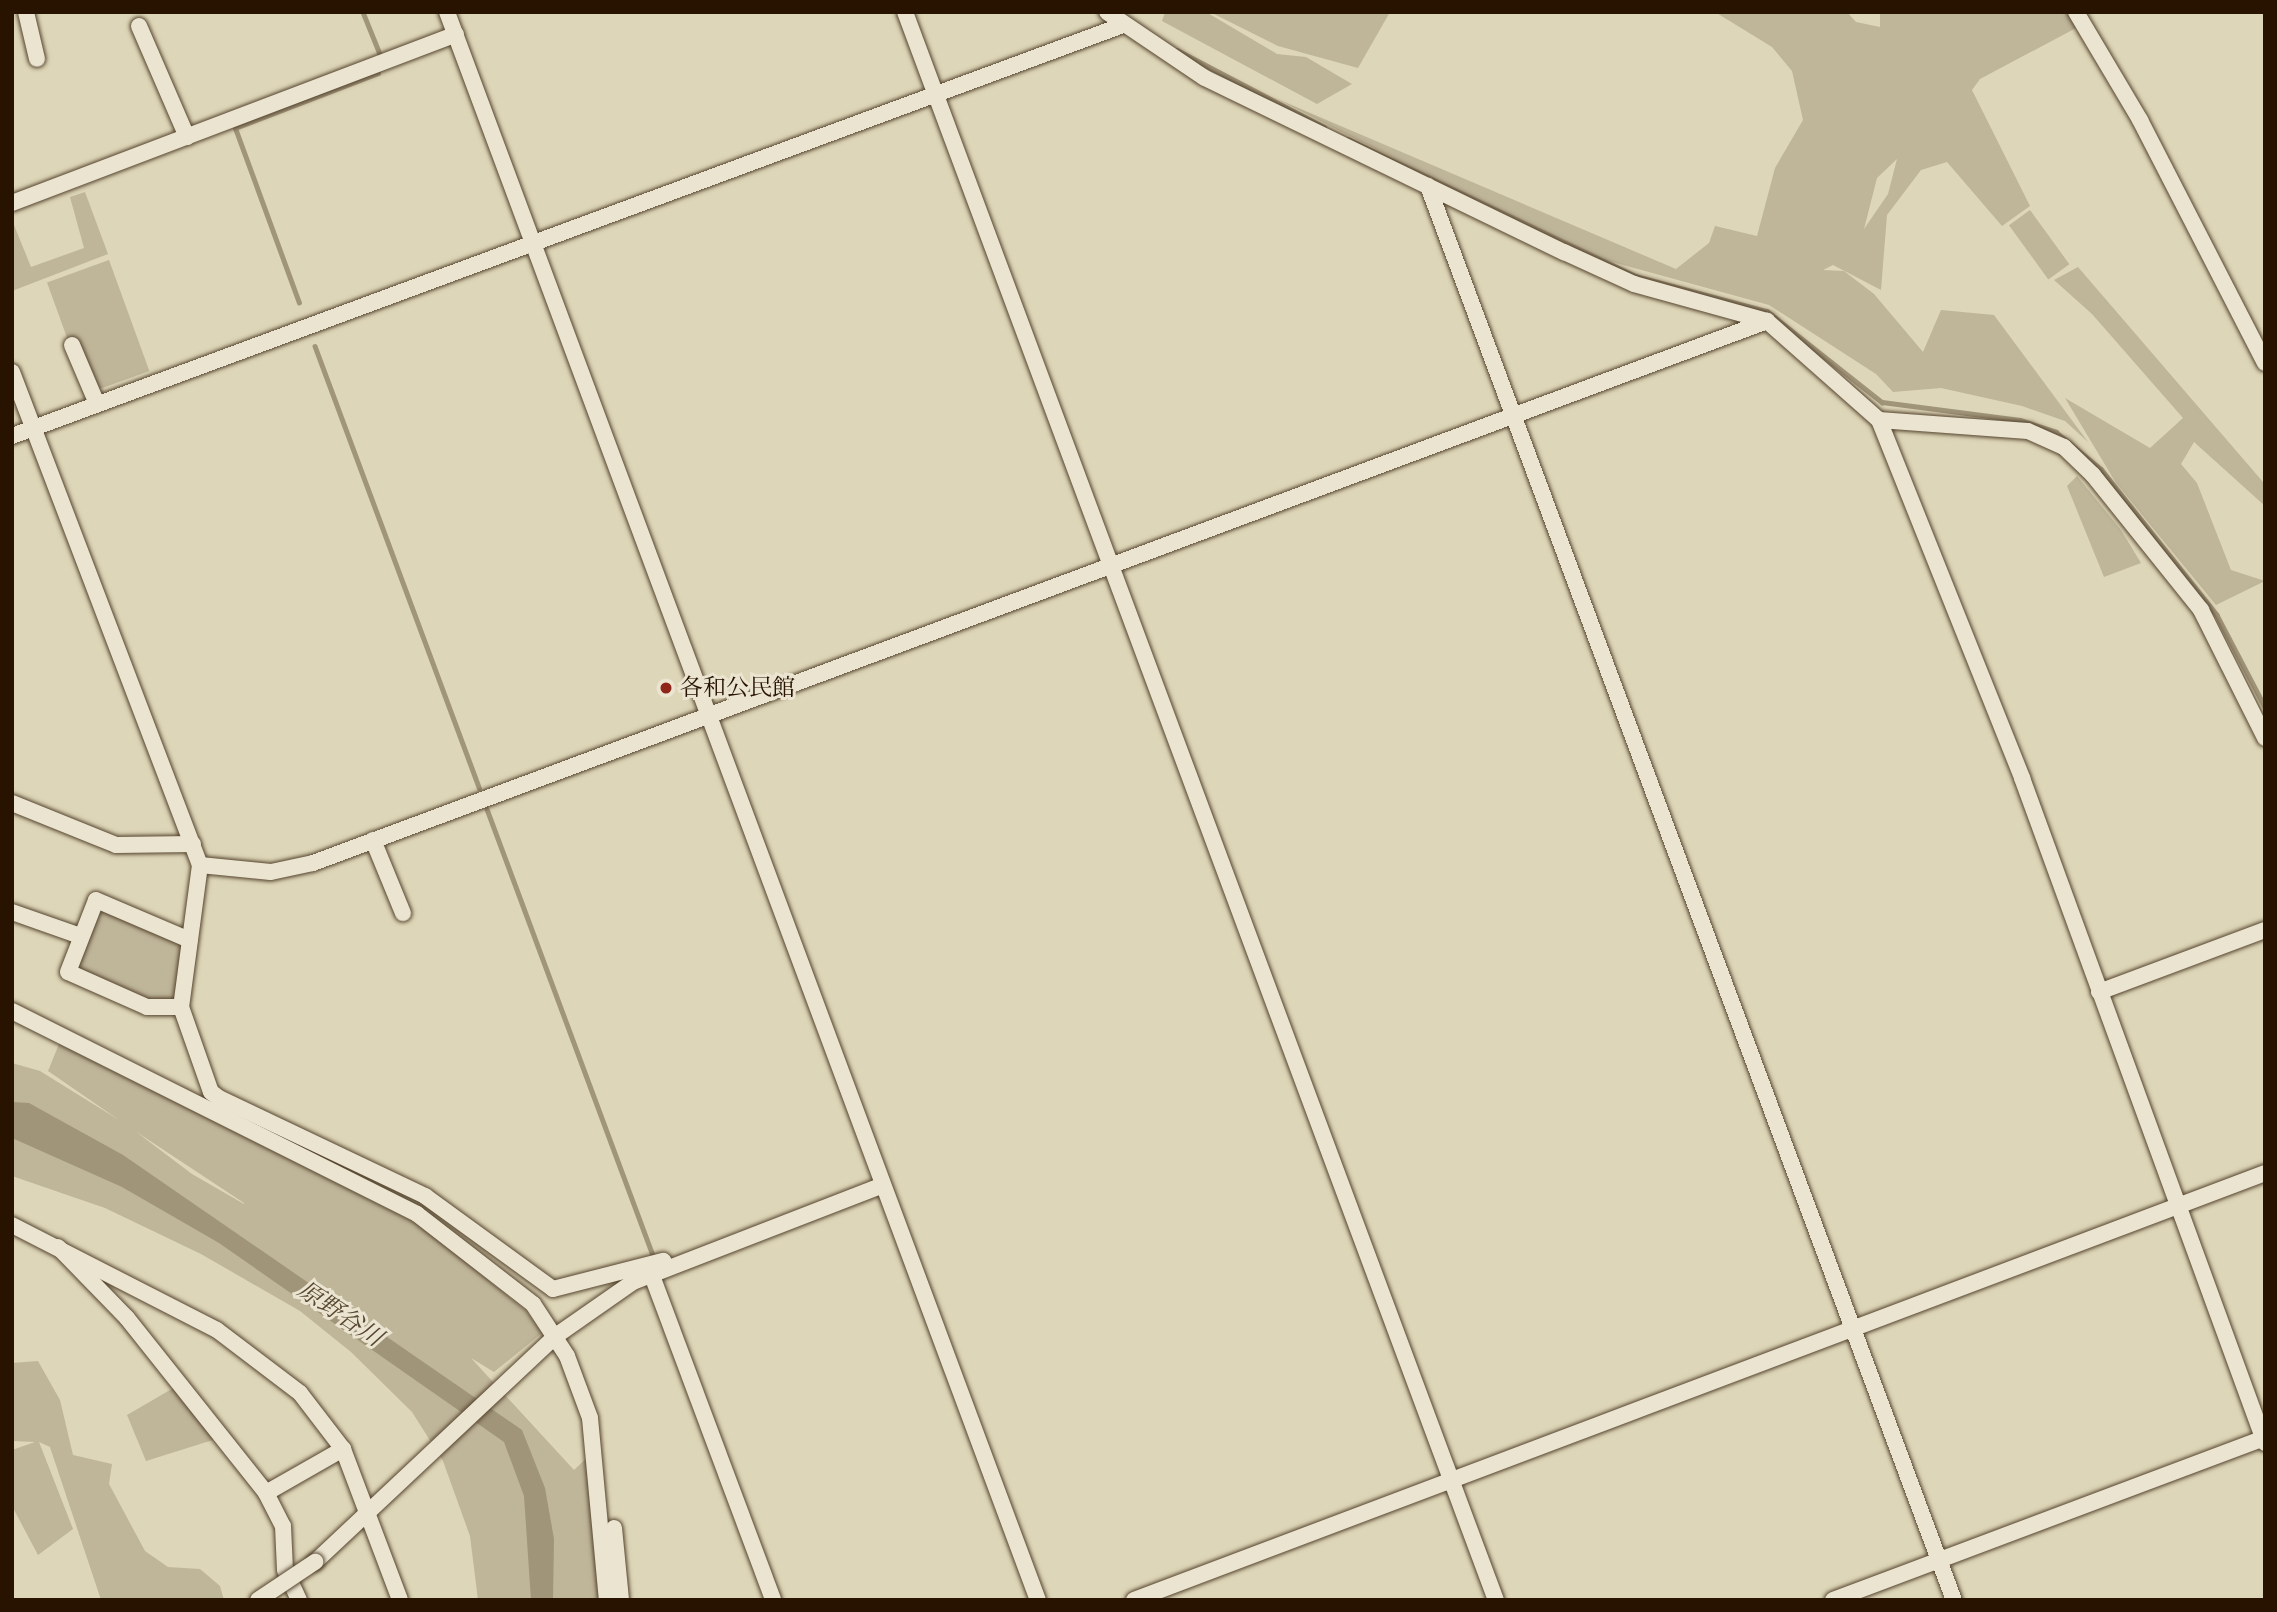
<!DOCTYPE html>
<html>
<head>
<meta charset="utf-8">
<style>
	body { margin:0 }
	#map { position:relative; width:2277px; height:1612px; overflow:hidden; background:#ded6b8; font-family:"IM FELL French Canon","Noto Serif JP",serif }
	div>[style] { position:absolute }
	.green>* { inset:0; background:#bfb599; transform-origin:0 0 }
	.water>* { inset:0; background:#a09479 }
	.stream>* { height:4.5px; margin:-2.25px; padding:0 2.25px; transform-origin:2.25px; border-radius:2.25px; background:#a09479 }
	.roads { filter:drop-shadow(0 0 2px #55442e) drop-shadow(0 0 2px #55442e) }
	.minor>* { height:16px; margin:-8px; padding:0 8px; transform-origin:8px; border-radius:8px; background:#eae4d1 }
	.bridges { filter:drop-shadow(0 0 2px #55442e) drop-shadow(0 0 2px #55442e) }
	.minor-bridge>* { height:16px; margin:-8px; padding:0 8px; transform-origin:8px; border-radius:8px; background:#eae4d1 }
	.dots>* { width:19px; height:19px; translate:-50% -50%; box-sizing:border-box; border:4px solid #eae4d1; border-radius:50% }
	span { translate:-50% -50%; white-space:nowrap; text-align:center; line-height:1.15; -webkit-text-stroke:6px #eae4d1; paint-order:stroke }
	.poi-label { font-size:23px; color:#271300 }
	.left { translate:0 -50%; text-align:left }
	.water-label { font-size:24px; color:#574730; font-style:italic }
	.frame { position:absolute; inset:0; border:14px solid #271300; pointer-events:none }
</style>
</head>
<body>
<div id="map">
	<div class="green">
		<i style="clip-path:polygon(1165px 12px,1206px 12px,1277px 54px,1306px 57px,1352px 84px,1317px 104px,1162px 21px)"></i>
		<i style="clip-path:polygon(1210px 12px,1390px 12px,1358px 68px,1278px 46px)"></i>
		<i style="clip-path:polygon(evenodd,1715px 12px,1847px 12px,1856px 22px,1880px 27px,1880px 12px,2069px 12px,2078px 27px,1980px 79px,1972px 90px,2030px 206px,2002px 226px,1947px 162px,1921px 170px,1887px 215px,1881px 290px,1833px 265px,1823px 270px,1844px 271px,1874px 294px,1923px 352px,1941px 310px,1994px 315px,2088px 442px,2065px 421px,2022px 406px,1941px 388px,1893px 392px,1876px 374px,1769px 305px,1583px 254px,1275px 98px,1676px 269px,1709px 243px,1715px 226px,1757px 236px,1775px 168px,1803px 120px,1792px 71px,1772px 47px,1715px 12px,1897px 159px,1888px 194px,1864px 229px,1877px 178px,1897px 159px)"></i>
		<i style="clip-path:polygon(85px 192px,108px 254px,12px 291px,12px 220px,31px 267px,84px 248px,70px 197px)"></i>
		<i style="left:2030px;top:210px;width:67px;height:26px;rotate:54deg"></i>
		<i style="left:109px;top:260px;width:118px;height:66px;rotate:70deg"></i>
		<i style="clip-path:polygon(2078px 267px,2263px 482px,2265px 506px,2194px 442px,2181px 464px,2197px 483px,2231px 570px,2265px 581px,2216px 605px,2116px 483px,2065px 398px,2150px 448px,2183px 418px,2092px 314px,2054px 280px)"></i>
		<i style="clip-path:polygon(2077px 476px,2121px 530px,2141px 563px,2104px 577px,2067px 486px)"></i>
		<i style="clip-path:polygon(97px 904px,186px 943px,178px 1004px,163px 1007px,72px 970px)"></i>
		<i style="clip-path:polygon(evenodd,59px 1044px,420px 1225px,526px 1311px,542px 1333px,494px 1372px,471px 1358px,574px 1470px,591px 1454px,606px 1600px,478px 1600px,470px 1536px,443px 1461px,412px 1412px,351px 1352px,300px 1311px,201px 1254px,105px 1208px,12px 1176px,12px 1063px,40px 1071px,119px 1120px,48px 1071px,59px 1044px,135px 1131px,244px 1203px,244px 1204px,192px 1174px,135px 1131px)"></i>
		<i style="clip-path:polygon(38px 1361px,60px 1400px,73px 1455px,112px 1464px,109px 1484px,145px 1551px,168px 1567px,200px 1569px,220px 1586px,224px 1600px,101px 1600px,50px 1447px,39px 1442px,73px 1529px,38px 1555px,12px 1506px,12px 1450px,35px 1442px,12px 1441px,12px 1363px)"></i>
		<i style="clip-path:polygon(177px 1386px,216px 1439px,146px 1461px,127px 1415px)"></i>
	</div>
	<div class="water">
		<i style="clip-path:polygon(12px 1102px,29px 1103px,123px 1155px,522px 1430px,545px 1488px,554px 1539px,553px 1600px,531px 1600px,524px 1496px,504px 1442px,219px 1243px,122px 1187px,12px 1138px)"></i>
	</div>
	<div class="stream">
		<i style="left:363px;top:12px;width:45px;rotate:68deg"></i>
		<i style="left:1177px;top:50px;width:166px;rotate:27.6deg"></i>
		<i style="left:1348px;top:139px;width:318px;rotate:25.5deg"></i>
		<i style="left:1635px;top:276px;width:137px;rotate:14.9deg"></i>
		<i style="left:1767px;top:311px;width:147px;rotate:38.4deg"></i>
		<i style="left:1882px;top:402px;width:139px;rotate:7.4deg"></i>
		<i style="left:2020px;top:420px;width:38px;rotate:18deg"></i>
		<i style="left:2056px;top:432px;width:58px;rotate:39.4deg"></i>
		<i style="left:2101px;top:469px;width:186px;rotate:51.5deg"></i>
		<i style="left:2217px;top:615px;width:104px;rotate:62.4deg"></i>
		<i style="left:299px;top:303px;width:186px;rotate:-110.1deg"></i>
		<i style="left:235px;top:128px;width:153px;rotate:-21deg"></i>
		<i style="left:315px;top:346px;width:471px;rotate:69.6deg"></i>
		<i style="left:487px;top:809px;width:477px;rotate:69.6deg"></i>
	</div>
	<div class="roads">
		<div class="minor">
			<i style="left:26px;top:12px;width:48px;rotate:76.8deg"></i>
			<i style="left:447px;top:12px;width:1694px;rotate:69.59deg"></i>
			<i style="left:905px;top:12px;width:1694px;rotate:69.59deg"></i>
			<i style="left:1107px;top:12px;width:118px;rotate:34deg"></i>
			<i style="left:1205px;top:78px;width:399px;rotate:25.9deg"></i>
			<i style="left:1564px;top:252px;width:77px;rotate:24.6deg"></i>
			<i style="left:1634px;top:284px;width:138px;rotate:15.5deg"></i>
			<i style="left:1767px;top:321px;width:149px;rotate:41.5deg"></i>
			<i style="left:1879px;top:420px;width:386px;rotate:68.2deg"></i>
			<i style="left:2022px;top:778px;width:708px;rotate:69.93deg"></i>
			<i style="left:2076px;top:12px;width:126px;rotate:59.3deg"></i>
			<i style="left:2140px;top:120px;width:273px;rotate:62.8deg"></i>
			<i style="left:139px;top:26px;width:121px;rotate:66.6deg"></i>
			<i style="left:1428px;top:186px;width:1509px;rotate:69.6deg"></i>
			<i style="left:12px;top:203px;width:475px;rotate:-20.8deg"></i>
			<i style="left:72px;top:345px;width:64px;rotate:67deg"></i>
			<i style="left:12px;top:372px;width:528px;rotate:69.13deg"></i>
			<i style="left:200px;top:865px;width:143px;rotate:97.6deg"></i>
			<i style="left:181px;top:1007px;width:34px;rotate:180deg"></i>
			<i style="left:147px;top:1007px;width:86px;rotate:-156.1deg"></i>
			<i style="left:68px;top:972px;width:77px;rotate:-68.7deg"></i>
			<i style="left:96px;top:900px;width:102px;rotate:23.1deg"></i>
			<i style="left:1879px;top:420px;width:149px;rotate:4.2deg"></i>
			<i style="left:2028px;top:431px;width:39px;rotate:24deg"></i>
			<i style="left:2064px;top:447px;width:40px;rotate:44deg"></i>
			<i style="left:2093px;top:475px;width:173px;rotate:51.3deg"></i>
			<i style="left:2201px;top:610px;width:143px;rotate:63.4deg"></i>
			<i style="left:12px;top:436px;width:1185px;rotate:-20.3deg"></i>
			<i style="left:12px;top:803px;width:112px;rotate:22deg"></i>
			<i style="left:116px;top:845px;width:77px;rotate:-0.7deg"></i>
			<i style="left:373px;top:840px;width:79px;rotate:67.7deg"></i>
			<i style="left:200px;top:865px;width:71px;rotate:5.6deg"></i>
			<i style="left:271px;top:872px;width:43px;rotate:-12.1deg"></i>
			<i style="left:313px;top:863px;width:1552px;rotate:-20.44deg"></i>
			<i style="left:12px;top:912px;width:72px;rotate:19.4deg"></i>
			<i style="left:2099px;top:992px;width:177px;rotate:-20.5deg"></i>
			<i style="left:181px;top:1007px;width:90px;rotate:70.6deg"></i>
			<i style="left:211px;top:1092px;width:20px;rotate:37deg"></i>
			<i style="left:12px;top:1011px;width:453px;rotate:26.6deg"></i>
			<i style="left:417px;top:1214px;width:147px;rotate:37.8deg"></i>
			<i style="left:533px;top:1304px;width:62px;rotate:56.8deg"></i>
			<i style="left:567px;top:1356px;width:66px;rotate:69.6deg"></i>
			<i style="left:590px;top:1418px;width:183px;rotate:84.7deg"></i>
			<i style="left:221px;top:1099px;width:226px;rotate:25.4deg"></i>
			<i style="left:425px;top:1196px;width:158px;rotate:36deg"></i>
			<i style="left:553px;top:1289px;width:114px;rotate:-14.3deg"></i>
			<i style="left:12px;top:1225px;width:230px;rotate:27.1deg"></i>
			<i style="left:217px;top:1330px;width:104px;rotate:37.2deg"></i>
			<i style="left:300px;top:1393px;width:71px;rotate:52.5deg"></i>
			<i style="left:58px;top:1247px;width:99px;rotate:45.8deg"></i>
			<i style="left:127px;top:1318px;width:223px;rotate:51.5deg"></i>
			<i style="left:266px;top:1493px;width:37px;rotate:63deg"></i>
			<i style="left:283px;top:1526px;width:44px;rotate:87.4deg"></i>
			<i style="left:285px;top:1570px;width:33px;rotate:65deg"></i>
			<i style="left:651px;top:1273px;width:349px;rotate:69.5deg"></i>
			<i style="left:266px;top:1493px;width:89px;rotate:-29.7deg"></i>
			<i style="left:343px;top:1449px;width:161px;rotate:69.3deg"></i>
			<i style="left:614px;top:1528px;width:72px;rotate:84.4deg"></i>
			<i style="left:315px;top:1562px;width:332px;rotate:-43.2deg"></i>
			<i style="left:557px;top:1335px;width:93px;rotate:-34.9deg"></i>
			<i style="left:633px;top:1282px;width:268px;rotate:-21.2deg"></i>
			<i style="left:1134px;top:1600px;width:1209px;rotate:-20.68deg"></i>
			<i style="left:1833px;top:1600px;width:460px;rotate:-20.6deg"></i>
		</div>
	</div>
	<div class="bridges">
		<div class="minor-bridge">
			<i style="left:258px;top:1600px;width:69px;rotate:-33.7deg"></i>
		</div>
	</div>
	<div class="dots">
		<i style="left:666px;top:688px;background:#8f2418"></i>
	</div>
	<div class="poi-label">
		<span class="left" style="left:680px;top:688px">各和公民館</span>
	</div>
	<div class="water-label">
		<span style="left:340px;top:1314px;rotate:34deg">原野谷川</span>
	</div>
	<div class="frame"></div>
</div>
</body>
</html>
